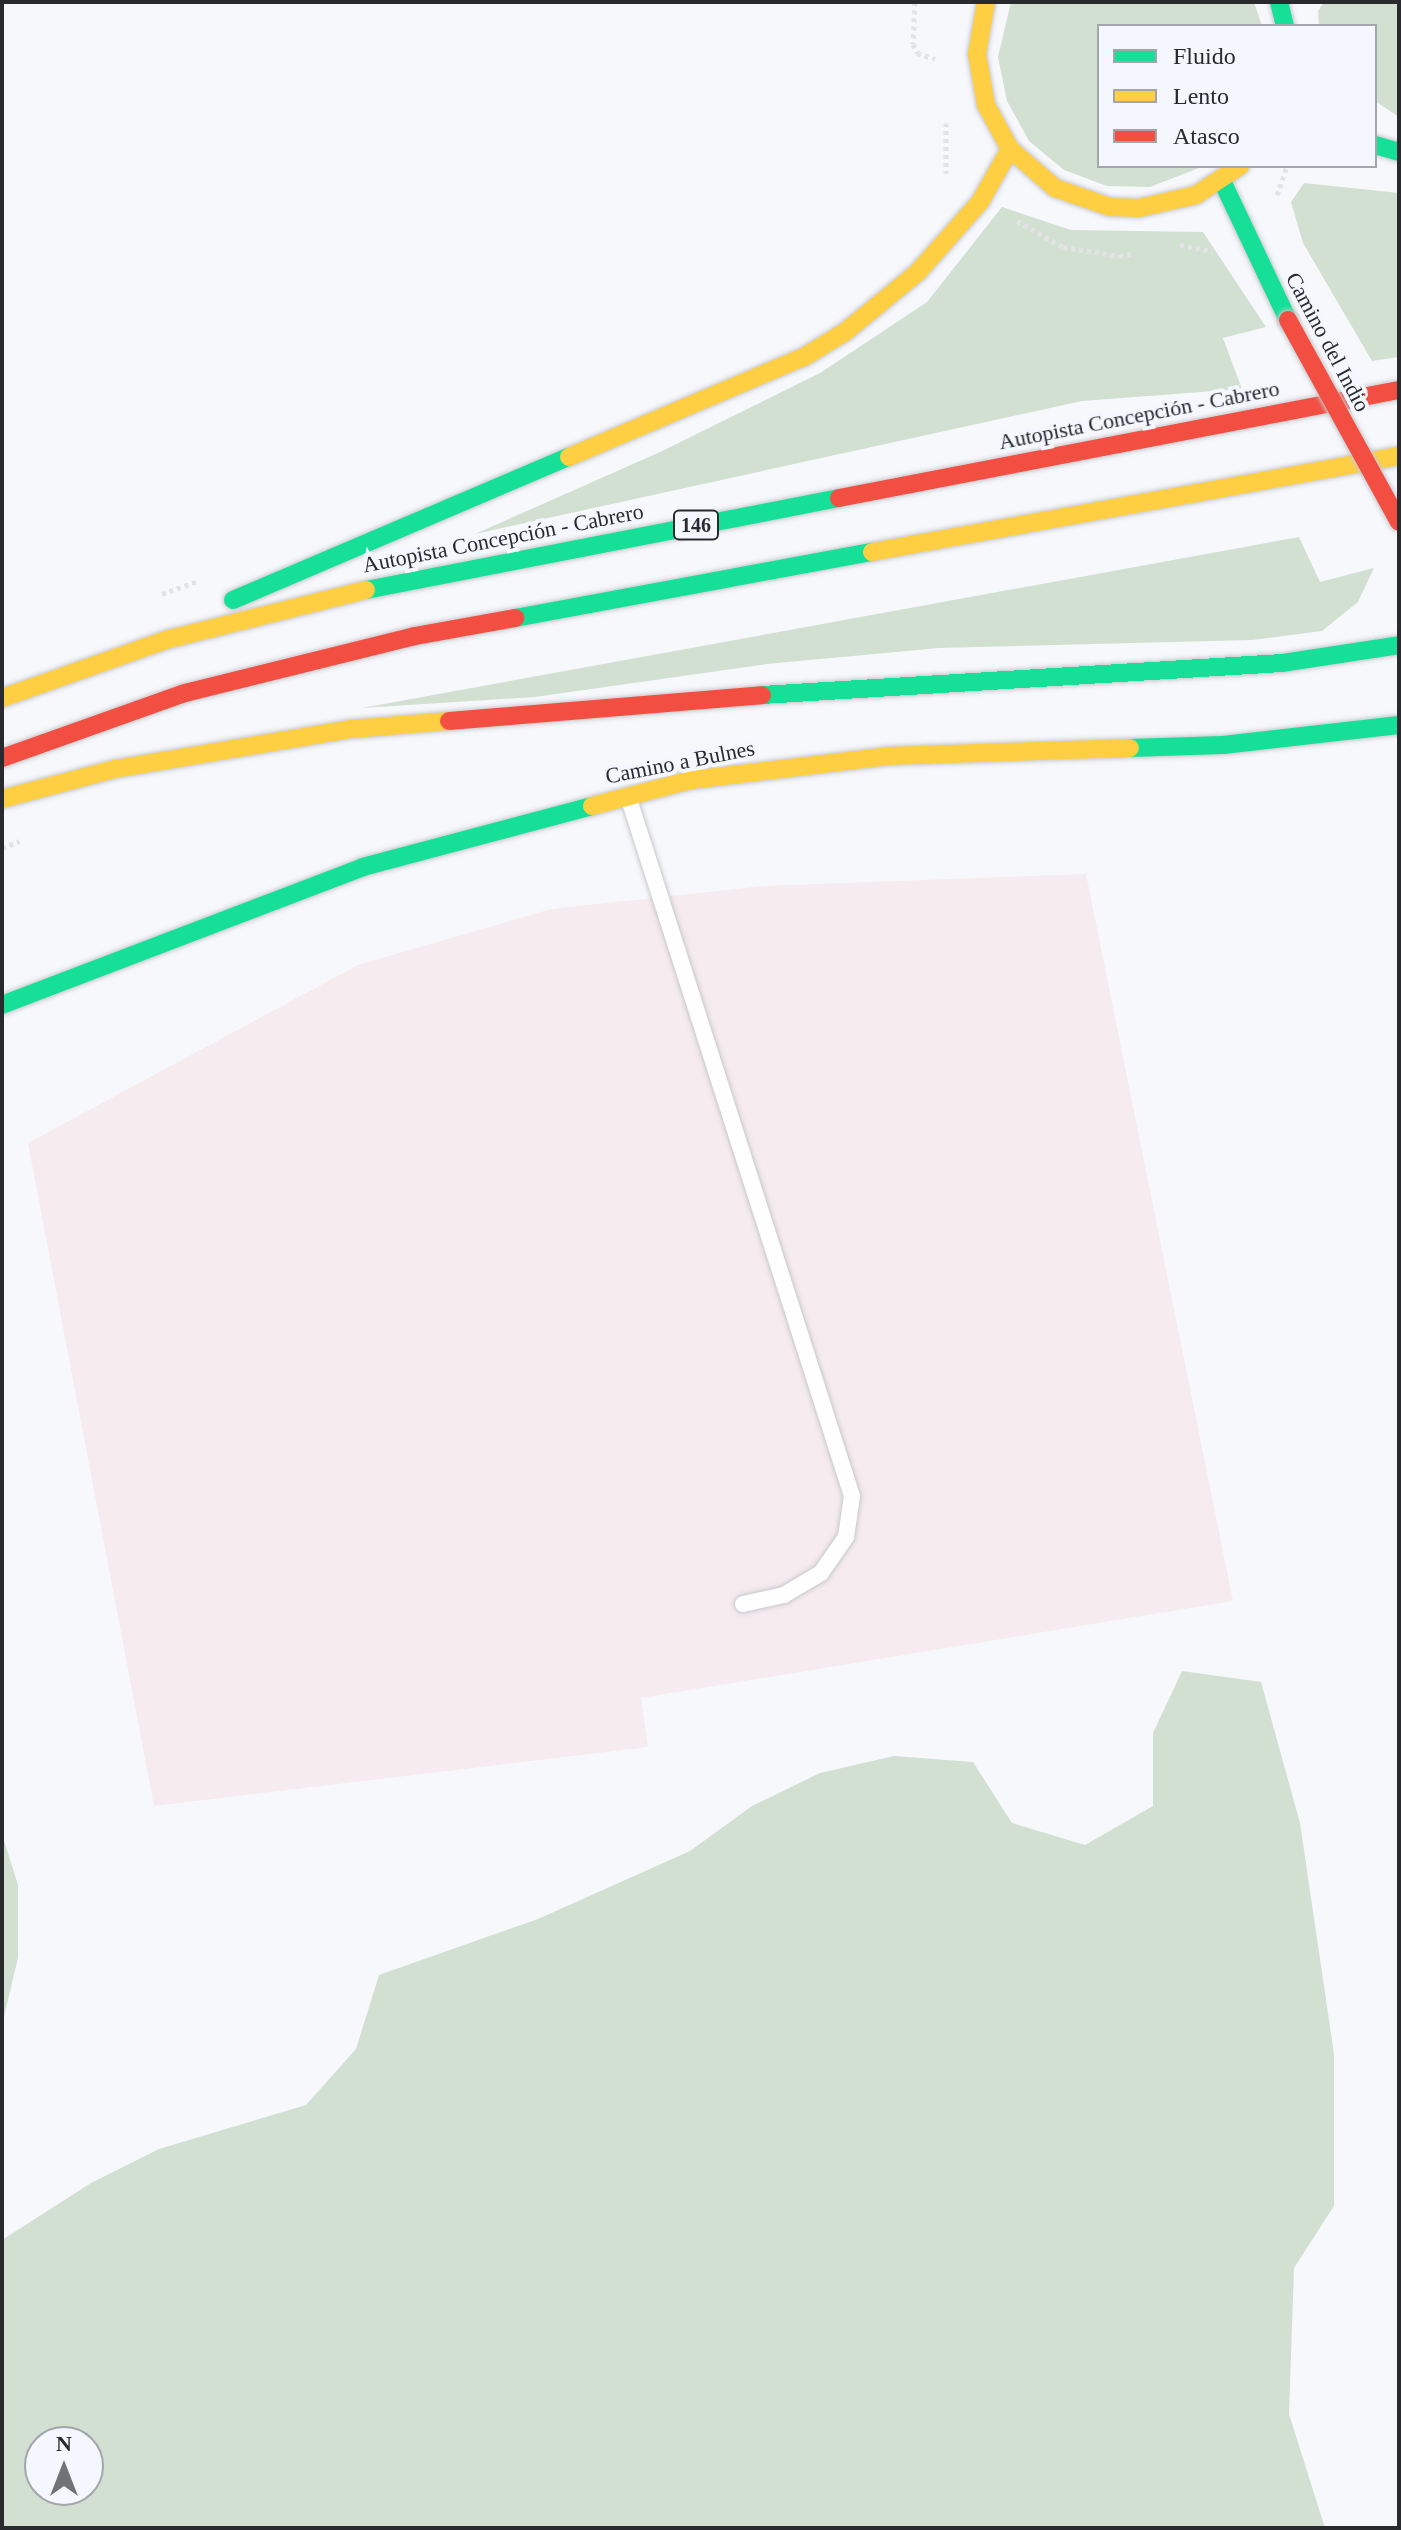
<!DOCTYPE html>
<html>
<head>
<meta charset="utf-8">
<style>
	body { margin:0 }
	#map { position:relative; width:1401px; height:2530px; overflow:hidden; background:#f7f8fc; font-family:Georgia,serif }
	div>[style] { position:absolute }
	.industrial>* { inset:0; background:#f6ebef }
	.green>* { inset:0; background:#d2e0d2 }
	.path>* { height:5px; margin-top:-2.5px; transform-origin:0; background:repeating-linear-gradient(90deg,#e3e3e4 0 4px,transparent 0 8px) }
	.roads { filter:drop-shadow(0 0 2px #c8c9cd) drop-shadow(0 0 2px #c8c9cd) }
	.lane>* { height:16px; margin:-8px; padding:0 8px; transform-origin:8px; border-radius:8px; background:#fefeff }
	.fast>* { height:18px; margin:-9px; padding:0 9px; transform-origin:9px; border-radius:9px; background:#16e098 }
	.slow>* { height:18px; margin:-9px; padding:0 9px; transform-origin:9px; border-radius:9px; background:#ffcf43 }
	.jam>* { height:18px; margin:-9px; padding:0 9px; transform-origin:9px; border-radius:9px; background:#f24e42 }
	.bridges { filter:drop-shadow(0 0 2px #c8c9cd) drop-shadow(0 0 2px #c8c9cd) }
	.jam-bridge>* { height:18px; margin:-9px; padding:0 9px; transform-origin:9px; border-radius:9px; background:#f24e42 }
	span { translate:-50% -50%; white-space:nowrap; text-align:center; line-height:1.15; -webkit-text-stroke:8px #f5f7fe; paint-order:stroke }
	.shield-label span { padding:2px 6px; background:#f5f7fe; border:2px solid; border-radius:6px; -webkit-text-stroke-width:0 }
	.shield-label { font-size:20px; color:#292a2e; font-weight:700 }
	.street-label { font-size:22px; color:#292a2e }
	.frame { position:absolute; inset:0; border:4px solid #292a2e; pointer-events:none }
	.legend { position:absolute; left:1097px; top:24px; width:280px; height:144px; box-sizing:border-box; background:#f5f7fe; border:2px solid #a3a5ab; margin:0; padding:10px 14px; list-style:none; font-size:24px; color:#292a2e }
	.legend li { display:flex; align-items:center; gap:16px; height:40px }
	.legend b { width:40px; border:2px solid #a3a5ab }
	.north { position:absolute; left:24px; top:2426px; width:80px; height:80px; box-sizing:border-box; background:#f5f7fe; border:2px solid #a3a5ab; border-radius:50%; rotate:0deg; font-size:22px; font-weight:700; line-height:32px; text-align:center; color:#292a2e }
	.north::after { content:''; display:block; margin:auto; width:28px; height:36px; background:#717276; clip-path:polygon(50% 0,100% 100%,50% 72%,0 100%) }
</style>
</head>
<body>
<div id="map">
	<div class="industrial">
		<i style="clip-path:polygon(1086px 874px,1233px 1601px,641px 1698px,648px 1747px,154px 1806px,28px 1143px,358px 965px,551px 909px,764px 886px)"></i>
	</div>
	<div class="green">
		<i style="clip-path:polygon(1011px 2px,1254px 2px,1262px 26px,1099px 26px,1099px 166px,1204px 166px,1150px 187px,1107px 186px,1064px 170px,1029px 141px,1007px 101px,998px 57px)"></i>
		<i style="clip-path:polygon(1324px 2px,1399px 2px,1399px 117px,1375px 101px,1375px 26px,1319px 26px,1318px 11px)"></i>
		<i style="clip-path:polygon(1304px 183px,1399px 193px,1399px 357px,1372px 361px,1303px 243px,1291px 202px)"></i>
		<i style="clip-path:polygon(1002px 207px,1071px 230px,1203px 232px,1266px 327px,1223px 338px,1242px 389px,1082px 401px,475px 534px,660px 452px,820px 373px,927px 302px)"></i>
		<i style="clip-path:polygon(1299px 537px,1320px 582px,1374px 568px,1358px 602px,1322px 631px,1252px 640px,939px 648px,767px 664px,535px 697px,362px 708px)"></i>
		<i style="clip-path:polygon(evenodd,1182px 1671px,1261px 1682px,1300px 1823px,1334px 2054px,1334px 2206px,1294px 2268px,1289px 2414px,1325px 2528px,2px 2528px,2px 2240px,91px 2183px,159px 2149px,306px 2105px,356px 2049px,379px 1975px,538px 1919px,690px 1851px,752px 1806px,820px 1773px,894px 1756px,973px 1762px,1012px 1823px,1085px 1845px,1153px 1806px,1153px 1733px,1182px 1671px,88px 2442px,88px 2490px,40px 2490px,40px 2442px,88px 2442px)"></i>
		<i style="clip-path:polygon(2px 1834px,18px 1885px,18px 1958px,2px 2025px)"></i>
	</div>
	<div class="path">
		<i style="left:915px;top:2px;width:42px;rotate:92.7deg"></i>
		<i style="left:913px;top:44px;width:10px;rotate:66deg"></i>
		<i style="left:917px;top:53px;width:19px;rotate:18deg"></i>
		<i style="left:946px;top:123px;width:50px;rotate:90deg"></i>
		<i style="left:1277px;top:195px;width:31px;rotate:-71deg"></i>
		<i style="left:1017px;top:221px;width:53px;rotate:29.5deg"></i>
		<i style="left:1063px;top:247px;width:57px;rotate:9.1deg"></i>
		<i style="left:1119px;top:256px;width:16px;rotate:-11deg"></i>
		<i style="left:1180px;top:245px;width:33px;rotate:11deg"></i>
		<i style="left:162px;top:594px;width:38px;rotate:-20deg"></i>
		<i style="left:2px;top:848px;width:19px;rotate:-21deg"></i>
	</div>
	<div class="roads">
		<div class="lane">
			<i style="left:628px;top:796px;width:735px;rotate:72.26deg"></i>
			<i style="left:852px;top:1496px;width:41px;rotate:98.3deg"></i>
			<i style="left:846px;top:1537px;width:44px;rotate:124.8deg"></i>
			<i style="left:821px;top:1573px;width:43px;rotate:149.3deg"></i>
			<i style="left:784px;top:1595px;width:42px;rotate:167.6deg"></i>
		</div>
		<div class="fast">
			<i style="left:1279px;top:2px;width:25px;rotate:76deg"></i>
			<i style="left:1375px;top:145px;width:25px;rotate:16deg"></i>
			<i style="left:1222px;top:181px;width:154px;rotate:64.6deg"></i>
			<i style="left:366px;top:590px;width:482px;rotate:-11deg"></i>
			<i style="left:233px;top:600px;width:365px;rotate:-23.1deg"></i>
			<i style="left:515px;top:618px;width:363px;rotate:-10.5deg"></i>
			<i style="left:762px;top:695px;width:521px;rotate:-3.52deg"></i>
			<i style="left:1282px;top:663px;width:118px;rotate:-8.7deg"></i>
			<i style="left:1130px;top:748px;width:93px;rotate:-1.8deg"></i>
			<i style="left:1223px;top:745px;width:177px;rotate:-6.5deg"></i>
			<i style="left:2px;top:1005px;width:386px;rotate:-20.9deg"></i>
			<i style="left:363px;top:867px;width:237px;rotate:-14.9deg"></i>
		</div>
		<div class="slow">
			<i style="left:986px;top:2px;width:53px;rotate:99.8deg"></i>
			<i style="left:977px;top:54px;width:52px;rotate:80deg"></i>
			<i style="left:986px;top:105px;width:50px;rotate:61.4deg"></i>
			<i style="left:1010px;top:149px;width:60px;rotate:40.9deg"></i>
			<i style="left:1055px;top:188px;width:58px;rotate:19.1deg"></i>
			<i style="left:1110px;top:207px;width:29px;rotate:2deg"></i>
			<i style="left:1139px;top:208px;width:58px;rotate:-12.8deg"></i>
			<i style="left:1196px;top:195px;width:53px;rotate:-33.4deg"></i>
			<i style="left:569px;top:457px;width:255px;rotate:-23.1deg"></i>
			<i style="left:804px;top:357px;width:48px;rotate:-31.4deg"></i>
			<i style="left:845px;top:332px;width:94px;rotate:-39.4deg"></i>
			<i style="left:918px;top:272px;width:94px;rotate:-48.5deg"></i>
			<i style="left:980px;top:202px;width:61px;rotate:-60.5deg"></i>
			<i style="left:872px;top:552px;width:536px;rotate:-10.32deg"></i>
			<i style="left:2px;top:698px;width:177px;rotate:-19.5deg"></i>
			<i style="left:169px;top:639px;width:203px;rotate:-14deg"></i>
			<i style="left:2px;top:799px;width:117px;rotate:-14.9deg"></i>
			<i style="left:115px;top:769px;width:240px;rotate:-9.6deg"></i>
			<i style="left:352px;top:729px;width:97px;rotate:-4.7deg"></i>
			<i style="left:592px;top:806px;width:102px;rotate:-14.7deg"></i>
			<i style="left:691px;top:780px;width:199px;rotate:-6.9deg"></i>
			<i style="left:889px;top:756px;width:241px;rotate:-1.9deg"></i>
		</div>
		<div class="jam">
			<i style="left:839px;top:498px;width:570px;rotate:-10.92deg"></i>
			<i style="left:449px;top:721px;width:314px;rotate:-4.7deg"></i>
			<i style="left:2px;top:758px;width:194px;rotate:-19.6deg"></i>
			<i style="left:185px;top:693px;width:237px;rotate:-13.9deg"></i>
			<i style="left:415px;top:636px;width:102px;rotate:-10.2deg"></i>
		</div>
	</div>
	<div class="bridges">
		<div class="jam-bridge">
			<i style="left:1288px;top:320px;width:230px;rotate:61.2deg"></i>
		</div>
	</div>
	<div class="shield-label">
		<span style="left:696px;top:525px">146</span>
	</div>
	<div class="street-label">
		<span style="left:1328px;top:342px;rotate:62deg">Camino del Indio</span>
		<span style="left:1139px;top:415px;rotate:-11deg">Autopista Concepción - Cabrero</span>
		<span style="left:503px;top:538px;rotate:-11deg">Autopista Concepción - Cabrero</span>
		<span style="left:680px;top:762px;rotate:-11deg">Camino a Bulnes</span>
	</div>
	<div class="frame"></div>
	<ul class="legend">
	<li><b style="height:10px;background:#16e098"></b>Fluido</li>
	<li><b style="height:10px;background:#ffcf43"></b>Lento</li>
	<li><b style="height:10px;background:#f24e42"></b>Atasco</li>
	</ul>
	<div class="north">N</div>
</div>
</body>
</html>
